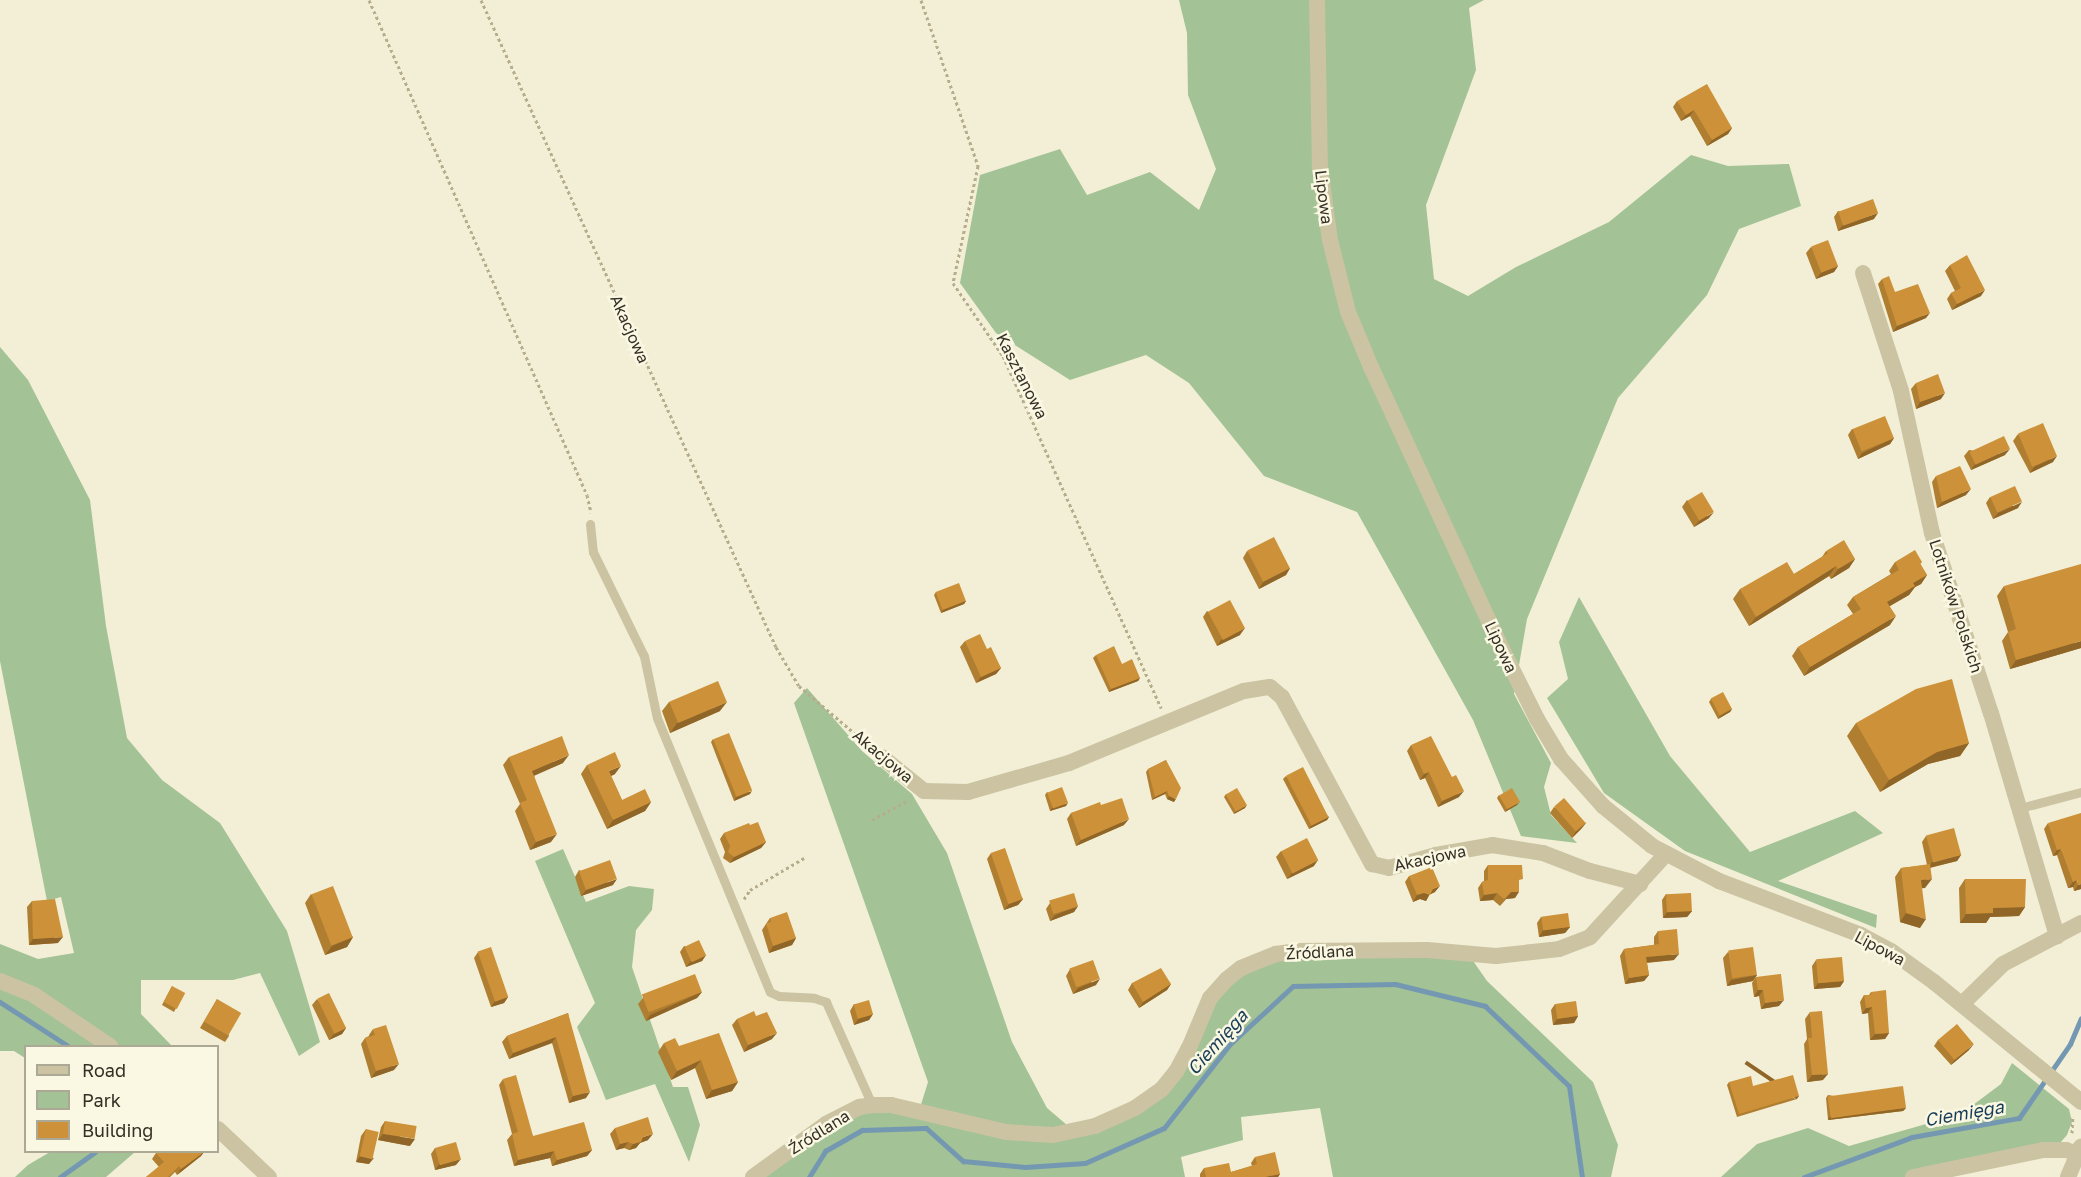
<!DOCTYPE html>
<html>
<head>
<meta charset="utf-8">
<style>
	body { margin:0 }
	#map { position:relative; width:2081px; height:1177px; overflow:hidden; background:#f2efd6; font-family:"Golos Text",sans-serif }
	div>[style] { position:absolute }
	.green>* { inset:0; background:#a3c296 }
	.stream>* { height:5px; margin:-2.5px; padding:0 2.5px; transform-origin:2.5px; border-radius:2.5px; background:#7498b1 }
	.path>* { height:3px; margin-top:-1.5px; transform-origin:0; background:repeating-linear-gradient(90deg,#b6ad8c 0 3px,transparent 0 6px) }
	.service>* { height:9px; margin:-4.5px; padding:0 4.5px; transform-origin:4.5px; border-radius:4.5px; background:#cbc3a2 }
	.minor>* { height:16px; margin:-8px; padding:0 8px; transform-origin:8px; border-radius:8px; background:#cbc3a2 }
	.tertiary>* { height:16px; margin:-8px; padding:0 8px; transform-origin:8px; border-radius:8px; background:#cbc3a2 }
	.wall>* { inset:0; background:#b07e31 }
	.shaded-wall>* { inset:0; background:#906628; transform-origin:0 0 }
	.building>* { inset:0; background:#cd9239; transform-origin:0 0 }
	span { translate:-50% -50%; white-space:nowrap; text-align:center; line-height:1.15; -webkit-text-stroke:5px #faf8e2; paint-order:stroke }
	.street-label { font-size:16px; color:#352f25 }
	.water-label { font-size:18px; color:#183d58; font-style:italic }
	.legend { position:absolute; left:24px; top:1045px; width:195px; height:108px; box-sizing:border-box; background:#faf8e2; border:2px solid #aba896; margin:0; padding:8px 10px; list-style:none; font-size:18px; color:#352f25 }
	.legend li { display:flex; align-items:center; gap:12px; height:30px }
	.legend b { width:30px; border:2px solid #aba896 }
</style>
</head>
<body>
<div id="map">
	<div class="green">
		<i style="clip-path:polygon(1179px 0,1484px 0,1469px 8px,1476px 70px,1426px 205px,1434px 279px,1468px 296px,1516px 267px,1609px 222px,1691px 155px,1728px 166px,1789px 164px,1801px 206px,1739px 229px,1707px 295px,1618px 398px,1527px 619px,1514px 694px,1551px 763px,1544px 787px,1551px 815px,1577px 843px,1521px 836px,1473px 720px,1357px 512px,1264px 476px,1189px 383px,1146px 355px,1070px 380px,996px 333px,960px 283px,980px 175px,1060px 149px,1087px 195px,1150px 172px,1199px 210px,1216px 169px,1188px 95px,1187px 33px)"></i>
		<i style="clip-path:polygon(0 347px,28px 380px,90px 500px,106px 626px,127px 738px,162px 780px,220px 823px,287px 931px,320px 1042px,299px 1056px,260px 973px,233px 980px,141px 980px,141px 1014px,172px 1046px,26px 1046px,25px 1058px,14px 1051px,0 1051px,0 944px,38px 959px,74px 953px,61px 897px,47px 901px,0 661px)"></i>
		<i style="clip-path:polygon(1579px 597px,1670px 756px,1750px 852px,1855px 811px,1883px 833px,1778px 881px,1877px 915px,1876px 928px,1685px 851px,1604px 793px,1547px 698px,1568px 679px,1559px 642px)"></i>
		<i style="clip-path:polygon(807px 688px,862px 751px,912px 794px,947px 853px,1012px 1042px,1047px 1108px,1074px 1131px,1152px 1098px,1227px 979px,1297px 951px,1469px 955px,1487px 981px,1593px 1082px,1618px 1145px,1611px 1177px,1333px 1177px,1320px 1108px,1241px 1117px,1243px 1140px,1181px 1157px,1185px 1177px,753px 1177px,860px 1107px,919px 1111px,928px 1082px,794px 703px)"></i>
		<i style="clip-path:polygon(563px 849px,586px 902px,629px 886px,654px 889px,652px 910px,636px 930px,632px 967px,673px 1087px,688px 1087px,700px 1125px,689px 1162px,655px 1084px,606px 1100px,577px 1027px,595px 1003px,535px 861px)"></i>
		<i style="clip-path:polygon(2012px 1063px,2069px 1109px,2072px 1122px,2067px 1135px,2060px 1143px,1909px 1177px,1721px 1177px,1757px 1144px,1808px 1128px,1849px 1146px,1961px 1114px,2001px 1084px)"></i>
		<i style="clip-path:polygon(50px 1152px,135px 1152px,106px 1177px,15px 1177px,28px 1165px)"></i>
	</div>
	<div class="stream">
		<i style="left:0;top:1002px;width:81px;rotate:32.9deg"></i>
		<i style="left:60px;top:1177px;width:43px;rotate:-35.5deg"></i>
		<i style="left:809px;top:1177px;width:31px;rotate:-58deg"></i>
		<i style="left:825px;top:1151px;width:43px;rotate:-29.6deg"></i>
		<i style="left:862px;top:1130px;width:64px;rotate:-1.8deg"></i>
		<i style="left:926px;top:1128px;width:50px;rotate:41.7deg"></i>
		<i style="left:963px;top:1161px;width:62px;rotate:5.5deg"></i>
		<i style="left:1025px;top:1167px;width:60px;rotate:-3.8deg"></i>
		<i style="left:1085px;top:1163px;width:86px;rotate:-23.9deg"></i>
		<i style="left:1164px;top:1128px;width:105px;rotate:-51.9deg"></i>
		<i style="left:1229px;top:1045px;width:87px;rotate:-42.7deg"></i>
		<i style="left:1293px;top:986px;width:102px;rotate:-1.1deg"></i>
		<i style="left:1395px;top:984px;width:93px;rotate:13.7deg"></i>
		<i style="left:1485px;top:1006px;width:116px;rotate:43.6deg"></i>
		<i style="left:1569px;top:1086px;width:92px;rotate:81.9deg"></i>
		<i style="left:1804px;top:1177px;width:115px;rotate:-20.3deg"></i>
		<i style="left:1912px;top:1137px;width:109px;rotate:-10.1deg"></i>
		<i style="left:2019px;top:1118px;width:90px;rotate:-55.4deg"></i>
		<i style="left:2070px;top:1044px;width:28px;rotate:-67deg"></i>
	</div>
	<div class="path">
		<i style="left:369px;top:0;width:541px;rotate:66.23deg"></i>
		<i style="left:587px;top:495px;width:18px;rotate:77deg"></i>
		<i style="left:481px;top:0;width:711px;rotate:65.49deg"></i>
		<i style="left:776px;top:647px;width:45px;rotate:59.5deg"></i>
		<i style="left:799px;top:686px;width:94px;rotate:40.3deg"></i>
		<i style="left:921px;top:0;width:176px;rotate:71deg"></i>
		<i style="left:978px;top:166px;width:120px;rotate:102.1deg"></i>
		<i style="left:953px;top:283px;width:88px;rotate:55.6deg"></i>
		<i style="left:1003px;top:356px;width:386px;rotate:65.8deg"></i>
		<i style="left:872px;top:820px;width:42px;rotate:-28.4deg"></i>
		<i style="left:744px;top:899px;width:11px;rotate:-56deg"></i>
		<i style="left:750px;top:890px;width:63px;rotate:-30.7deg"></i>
		<i style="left:2072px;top:1133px;width:17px;rotate:-87deg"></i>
	</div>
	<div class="service">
		<i style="left:590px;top:524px;width:28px;rotate:84deg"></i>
		<i style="left:593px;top:552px;width:116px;rotate:63.9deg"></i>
		<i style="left:644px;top:656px;width:63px;rotate:78.2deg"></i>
		<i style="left:657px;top:718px;width:296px;rotate:67.6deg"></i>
		<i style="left:770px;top:992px;width:10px;rotate:24deg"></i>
		<i style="left:779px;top:996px;width:35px;rotate:3deg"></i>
		<i style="left:814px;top:998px;width:13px;rotate:18deg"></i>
		<i style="left:826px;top:1002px;width:113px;rotate:65.9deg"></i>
		<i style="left:2020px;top:808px;width:63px;rotate:-14.7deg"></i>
	</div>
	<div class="minor">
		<i style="left:1863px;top:273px;width:124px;rotate:72.1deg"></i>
		<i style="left:1901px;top:391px;width:145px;rotate:77.7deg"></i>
		<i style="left:1932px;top:533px;width:189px;rotate:71.9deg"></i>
		<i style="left:1991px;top:713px;width:233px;rotate:73.5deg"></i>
		<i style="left:882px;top:757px;width:54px;rotate:39deg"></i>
		<i style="left:924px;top:791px;width:44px;rotate:1.3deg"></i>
		<i style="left:968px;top:792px;width:105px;rotate:-16deg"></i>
		<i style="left:1069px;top:763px;width:189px;rotate:-22.4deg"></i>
		<i style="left:1244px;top:691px;width:26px;rotate:-9deg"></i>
		<i style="left:1270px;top:687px;width:16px;rotate:40deg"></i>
		<i style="left:1282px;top:697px;width:190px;rotate:61.7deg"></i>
		<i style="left:1372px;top:864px;width:17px;rotate:13deg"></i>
		<i style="left:1389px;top:868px;width:49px;rotate:-15.5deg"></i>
		<i style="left:1436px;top:855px;width:57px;rotate:-10.1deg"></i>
		<i style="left:1492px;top:845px;width:52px;rotate:8.9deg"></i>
		<i style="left:1543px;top:853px;width:50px;rotate:21deg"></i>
		<i style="left:1590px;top:871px;width:52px;rotate:14.6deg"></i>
		<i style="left:0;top:981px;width:37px;rotate:22deg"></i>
		<i style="left:34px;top:995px;width:92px;rotate:33.9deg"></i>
		<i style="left:1962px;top:1004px;width:57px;rotate:-44.3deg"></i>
		<i style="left:2003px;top:964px;width:88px;rotate:-27.7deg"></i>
		<i style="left:218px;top:1129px;width:70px;rotate:43.3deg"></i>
		<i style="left:753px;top:1177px;width:90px;rotate:-36deg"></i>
		<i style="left:826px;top:1124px;width:38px;rotate:-27deg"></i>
		<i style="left:860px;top:1107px;width:12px;rotate:-9deg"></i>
		<i style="left:872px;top:1105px;width:19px"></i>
		<i style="left:891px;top:1105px;width:118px;rotate:13.2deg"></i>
		<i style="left:1006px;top:1132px;width:47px;rotate:3.7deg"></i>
		<i style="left:1053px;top:1135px;width:43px;rotate:-12.1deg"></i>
		<i style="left:1095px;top:1126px;width:44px;rotate:-24.2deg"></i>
		<i style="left:1135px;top:1108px;width:33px;rotate:-35deg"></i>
		<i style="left:1162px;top:1089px;width:22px;rotate:-51deg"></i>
		<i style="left:1176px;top:1072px;width:27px;rotate:-62deg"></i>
		<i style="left:1189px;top:1048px;width:54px;rotate:-67.2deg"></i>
		<i style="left:1210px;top:998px;width:25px;rotate:-48deg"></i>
		<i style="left:1227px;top:979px;width:18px;rotate:-38deg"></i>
		<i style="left:1241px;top:968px;width:38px;rotate:-22deg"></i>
		<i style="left:1276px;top:954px;width:21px;rotate:-8deg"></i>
		<i style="left:1297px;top:951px;width:130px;rotate:-0.4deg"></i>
		<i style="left:1427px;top:950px;width:69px;rotate:5deg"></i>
		<i style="left:1496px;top:956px;width:63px;rotate:-6.3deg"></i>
		<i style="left:1559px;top:949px;width:33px;rotate:-21deg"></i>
		<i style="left:1590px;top:937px;width:113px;rotate:-47.5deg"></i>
		<i style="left:1913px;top:1177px;width:133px;rotate:-11.7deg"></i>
		<i style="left:2043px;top:1150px;width:23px"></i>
		<i style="left:2066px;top:1150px;width:13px;rotate:18deg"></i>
	</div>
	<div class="tertiary">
		<i style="left:1317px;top:0;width:168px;rotate:89deg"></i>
		<i style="left:1320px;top:168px;width:73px;rotate:82.1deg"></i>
		<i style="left:1330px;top:240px;width:74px;rotate:76deg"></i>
		<i style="left:1348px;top:312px;width:60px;rotate:67.3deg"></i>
		<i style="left:1371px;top:367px;width:311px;rotate:65.1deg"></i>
		<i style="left:1502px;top:649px;width:78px;rotate:63.4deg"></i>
		<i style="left:1537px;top:719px;width:47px;rotate:59deg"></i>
		<i style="left:1561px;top:759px;width:63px;rotate:48.2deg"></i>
		<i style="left:1603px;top:806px;width:63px;rotate:39.2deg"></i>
		<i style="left:1652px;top:846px;width:76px;rotate:27.6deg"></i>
		<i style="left:1719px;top:881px;width:152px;rotate:20.8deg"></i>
		<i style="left:1861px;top:935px;width:34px;rotate:28deg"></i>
		<i style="left:1891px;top:951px;width:53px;rotate:35.8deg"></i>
		<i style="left:1934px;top:982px;width:190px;rotate:39.2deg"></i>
		<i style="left:2068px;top:1177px;width:33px;rotate:-67deg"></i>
	</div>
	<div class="wall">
		<i style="clip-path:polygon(1677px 101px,1732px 128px,1728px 134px,1707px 146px,1690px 116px,1681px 121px,1673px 107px)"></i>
		<i style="clip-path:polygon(1838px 211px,1874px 219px,1838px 231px,1834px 217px)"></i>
		<i style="clip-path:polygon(1811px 247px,1838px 266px,1834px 272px,1816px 279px,1806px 253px)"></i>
		<i style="clip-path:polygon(1950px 265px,1981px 296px,1952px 310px,1947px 299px,1951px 293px,1955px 291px,1945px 271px)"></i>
		<i style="clip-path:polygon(1882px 279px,1895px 292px,1926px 318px,1893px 332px,1878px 284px)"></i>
		<i style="clip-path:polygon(1916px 383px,1941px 399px,1916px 409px,1911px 389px)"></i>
		<i style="clip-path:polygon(1852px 429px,1894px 438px,1890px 444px,1858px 459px,1848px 435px)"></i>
		<i style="clip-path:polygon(2018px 434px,2053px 462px,2030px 473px,2013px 441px)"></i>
		<i style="clip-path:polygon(1969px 450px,2005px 455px,1971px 470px,1964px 456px)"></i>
		<i style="clip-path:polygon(1936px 476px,1966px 495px,1937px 508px,1932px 482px)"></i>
		<i style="clip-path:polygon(1990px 497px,2018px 508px,1993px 519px,1986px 503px)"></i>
		<i style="clip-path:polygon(1687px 500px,1709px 518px,1694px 527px,1682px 507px)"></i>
		<i style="clip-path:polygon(1247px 551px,1290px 568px,1286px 575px,1259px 589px,1243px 558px)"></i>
		<i style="clip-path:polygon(1826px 551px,1855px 559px,1849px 568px,1831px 579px,1829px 576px,1749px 626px,1733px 599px,1740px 589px,1794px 574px,1822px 557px)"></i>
		<i style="clip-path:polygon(1895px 562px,1922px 562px,1920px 564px,1927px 575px,1921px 584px,1915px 587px,1909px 595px,1890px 606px,1890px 625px,1804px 676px,1792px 656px,1798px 647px,1853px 614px,1847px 605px,1853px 597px,1891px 574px,1889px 571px)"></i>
		<i style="clip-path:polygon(2004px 586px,2081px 648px,2010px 669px,2002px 641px,2008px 632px,1997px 596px)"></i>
		<i style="clip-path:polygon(936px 592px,966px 601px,964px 604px,941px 613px,934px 595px)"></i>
		<i style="clip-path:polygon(1207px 611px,1240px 635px,1217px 646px,1203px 617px)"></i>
		<i style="clip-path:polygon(965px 641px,987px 649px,1001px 668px,996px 674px,976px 683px,960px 647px)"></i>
		<i style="clip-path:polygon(1096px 655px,1122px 664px,1140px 678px,1138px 681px,1109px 692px,1093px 658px)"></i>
		<i style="clip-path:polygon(1711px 699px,1732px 709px,1730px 712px,1718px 719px,1709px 702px)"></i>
		<i style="clip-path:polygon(669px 702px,720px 711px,670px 733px,662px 711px)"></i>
		<i style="clip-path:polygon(1856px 723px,1969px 743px,1960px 756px,1928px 764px,1880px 792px,1847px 736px)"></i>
		<i style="clip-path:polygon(713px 739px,750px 794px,734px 801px,711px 742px)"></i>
		<i style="clip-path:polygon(1411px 745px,1459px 797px,1438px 807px,1425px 778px,1420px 780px,1407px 751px)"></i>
		<i style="clip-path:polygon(509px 757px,563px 763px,534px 775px,551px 842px,530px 850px,515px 811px,520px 804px,503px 765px)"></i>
		<i style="clip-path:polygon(1166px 760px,1174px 802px,1167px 799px,1165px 794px,1152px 800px,1146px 772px,1148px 769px)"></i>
		<i style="clip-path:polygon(587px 765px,615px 774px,611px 776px,622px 800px,651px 802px,645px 811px,607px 829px,581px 774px)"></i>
		<i style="clip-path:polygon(1286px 776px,1329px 817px,1327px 820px,1309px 829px,1283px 779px)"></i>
		<i style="clip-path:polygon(1047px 792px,1066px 806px,1050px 811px,1045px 795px)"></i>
		<i style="clip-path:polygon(1226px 794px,1245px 808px,1234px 814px,1224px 797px)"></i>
		<i style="clip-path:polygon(1499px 795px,1517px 805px,1505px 812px,1497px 798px)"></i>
		<i style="clip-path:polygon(1101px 805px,1124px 825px,1076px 846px,1067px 819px,1071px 813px)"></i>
		<i style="clip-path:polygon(1554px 807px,1586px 823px,1581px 829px,1572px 838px,1550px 813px)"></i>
		<i style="clip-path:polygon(2048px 823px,2081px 889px,2074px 891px,2073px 887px,2068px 888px,2057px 855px,2053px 856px,2044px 829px)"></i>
		<i style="clip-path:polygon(750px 825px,766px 842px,761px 848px,730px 863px,723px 858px,725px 852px,720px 839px,724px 833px)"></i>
		<i style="clip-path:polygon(1926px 836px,1961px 855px,1957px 861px,1930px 868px,1925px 888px,1922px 888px,1920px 928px,1900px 922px,1895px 877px,1901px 868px,1927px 865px,1922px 842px)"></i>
		<i style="clip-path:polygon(1281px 851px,1314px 866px,1287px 879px,1276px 857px)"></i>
		<i style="clip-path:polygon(991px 853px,1023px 899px,1018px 905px,1004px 910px,987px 859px)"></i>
		<i style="clip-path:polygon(1488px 865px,1519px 885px,1515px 898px,1506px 899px,1500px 906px,1493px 900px,1480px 901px,1478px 888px,1482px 882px,1484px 881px,1484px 871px)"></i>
		<i style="clip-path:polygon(579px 870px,613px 885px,581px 896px,575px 877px)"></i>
		<i style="clip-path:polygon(1409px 876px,1435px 892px,1430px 894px,1426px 901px,1420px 899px,1413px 902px,1405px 882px)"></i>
		<i style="clip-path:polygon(1965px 879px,2025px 907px,2019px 916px,1990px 917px,1986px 923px,1960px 923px,1959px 888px)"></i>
		<i style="clip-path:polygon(311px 894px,353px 937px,347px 947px,325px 955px,305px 903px)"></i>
		<i style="clip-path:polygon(1666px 894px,1692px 911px,1687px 917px,1663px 918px,1662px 900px)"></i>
		<i style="clip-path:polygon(32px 901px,58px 943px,29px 945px,27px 907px)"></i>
		<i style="clip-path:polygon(1050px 903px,1078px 906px,1074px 912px,1050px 921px,1046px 909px)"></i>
		<i style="clip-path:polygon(1541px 917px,1570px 927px,1565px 933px,1539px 937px,1537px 923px)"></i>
		<i style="clip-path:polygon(770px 918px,796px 938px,792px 945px,769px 953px,762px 930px)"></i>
		<i style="clip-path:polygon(1658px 931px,1674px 960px,1647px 963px,1649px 975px,1644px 981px,1625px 984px,1620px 956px,1624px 949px,1654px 945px,1654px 937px)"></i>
		<i style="clip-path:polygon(684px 946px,706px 955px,702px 961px,686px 967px,680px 952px)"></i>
		<i style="clip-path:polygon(478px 952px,508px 997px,504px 1003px,491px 1007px,474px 958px)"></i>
		<i style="clip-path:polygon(1728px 952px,1757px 975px,1753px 981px,1727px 986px,1723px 958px)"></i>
		<i style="clip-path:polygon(1816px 960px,1844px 981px,1840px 987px,1814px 989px,1812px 966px)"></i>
		<i style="clip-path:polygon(1070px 969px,1096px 985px,1073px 994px,1066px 976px)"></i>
		<i style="clip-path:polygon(1756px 977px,1779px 1006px,1761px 1009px,1759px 996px,1754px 997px,1752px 983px)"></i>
		<i style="clip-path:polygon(1132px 983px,1171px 984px,1167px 990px,1139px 1008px,1128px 990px)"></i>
		<i style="clip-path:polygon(172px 986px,176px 1008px,174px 1012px,162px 1005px)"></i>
		<i style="clip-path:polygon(702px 992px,697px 998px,646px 1021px,638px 1004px,643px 998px)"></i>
		<i style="clip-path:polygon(1871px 992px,1889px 1033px,1885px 1039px,1870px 1040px,1868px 1013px,1862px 1014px,1860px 1002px,1864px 995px,1869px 995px)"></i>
		<i style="clip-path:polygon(217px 999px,229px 1036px,225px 1042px,200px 1028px)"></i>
		<i style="clip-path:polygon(317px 999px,346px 1028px,342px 1034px,329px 1040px,312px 1005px)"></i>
		<i style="clip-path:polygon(854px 1004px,873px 1014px,869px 1020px,854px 1025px,850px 1011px)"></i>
		<i style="clip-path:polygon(1555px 1004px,1578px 1016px,1574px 1023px,1553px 1025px,1551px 1010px)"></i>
		<i style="clip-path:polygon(1810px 1012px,1823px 1080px,1807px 1082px,1804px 1044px,1807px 1039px,1805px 1019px)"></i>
		<i style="clip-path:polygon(568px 1013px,586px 1098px,569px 1103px,552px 1043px,509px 1059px,502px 1042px,507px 1036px)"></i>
		<i style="clip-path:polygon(756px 1016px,772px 1039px,744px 1052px,732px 1025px,737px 1019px)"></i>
		<i style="clip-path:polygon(373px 1029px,394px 1070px,371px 1078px,361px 1044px,365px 1038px,369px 1036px,369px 1035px)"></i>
		<i style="clip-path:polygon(1938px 1040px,1969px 1050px,1951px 1065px,1934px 1046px)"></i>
		<i style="clip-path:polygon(664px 1043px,679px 1046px,738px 1082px,732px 1091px,706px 1099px,695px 1068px,671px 1080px,658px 1052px)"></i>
		<i style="clip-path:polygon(503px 1079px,533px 1136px,592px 1150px,587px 1156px,552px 1166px,550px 1158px,514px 1166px,507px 1140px,512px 1134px,499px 1085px)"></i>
		<i style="clip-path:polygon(1729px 1082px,1753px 1086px,1797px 1099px,1737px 1117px,1727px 1085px)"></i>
		<i style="clip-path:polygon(1828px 1095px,1906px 1108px,1903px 1111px,1828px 1120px,1826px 1098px)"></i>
		<i style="clip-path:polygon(385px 1121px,410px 1146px,378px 1140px,381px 1127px)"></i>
		<i style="clip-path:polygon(615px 1128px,648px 1140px,640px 1143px,636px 1148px,629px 1150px,624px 1148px,616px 1150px,610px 1134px)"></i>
		<i style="clip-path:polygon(366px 1129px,369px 1164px,356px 1162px,361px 1136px)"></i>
		<i style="clip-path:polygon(435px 1148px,456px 1165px,435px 1170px,431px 1154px)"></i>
		<i style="clip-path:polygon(204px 1152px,201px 1156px,177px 1175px,175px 1172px,170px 1177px,146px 1177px,159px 1167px,152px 1159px,156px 1153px)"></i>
		<i style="clip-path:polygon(1255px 1157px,1280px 1174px,1278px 1177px,1200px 1177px,1200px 1174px,1204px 1168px,1231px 1172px,1252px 1166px,1251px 1163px)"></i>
	</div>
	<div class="shaded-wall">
		<i style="clip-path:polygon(1694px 110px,1690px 116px,1681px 121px,1686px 115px)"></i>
		<i style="clip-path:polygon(1732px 128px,1728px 134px,1707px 146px,1712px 140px)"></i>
		<i style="clip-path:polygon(1878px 213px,1874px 219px,1838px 231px,1843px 225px)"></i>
		<i style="clip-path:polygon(1838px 266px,1834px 272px,1816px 279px,1821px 273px)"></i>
		<i style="clip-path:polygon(1985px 290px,1981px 296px,1952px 310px,1957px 304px)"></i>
		<i style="clip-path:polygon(1930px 313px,1926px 318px,1893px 332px,1897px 326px)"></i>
		<i style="clip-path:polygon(1945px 393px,1941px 399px,1916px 409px,1920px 402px)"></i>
		<i style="clip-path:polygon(1894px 438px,1890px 444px,1858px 459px,1862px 453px)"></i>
		<i style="clip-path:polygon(2010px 449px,2005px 455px,1971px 470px,1975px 464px)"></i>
		<i style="clip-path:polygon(2057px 456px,2053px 462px,2030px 473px,2034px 467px)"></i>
		<i style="clip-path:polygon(1971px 489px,1966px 495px,1937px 508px,1942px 502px)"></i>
		<i style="clip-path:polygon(2022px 502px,2018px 508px,1993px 519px,1998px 513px)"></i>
		<i style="clip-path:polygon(1714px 512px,1709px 518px,1694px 527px,1699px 521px)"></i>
		<i style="clip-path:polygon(1855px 559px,1849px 568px,1831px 579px,1838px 569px)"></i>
		<i style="clip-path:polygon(1836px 566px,1829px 576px,1749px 626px,1756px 617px)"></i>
		<i style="clip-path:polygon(1290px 568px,1286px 575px,1259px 589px,1263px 582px)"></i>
		<i style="clip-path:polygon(1927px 575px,1921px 584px,1915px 587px,1909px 595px,1881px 611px,1887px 602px,1913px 583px)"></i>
		<i style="clip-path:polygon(966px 601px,964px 604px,941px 613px,943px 610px)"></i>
		<i style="clip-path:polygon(1896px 616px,1890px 625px,1804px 676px,1810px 667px)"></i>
		<i style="clip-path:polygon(1245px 628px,1240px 635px,1217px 646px,1221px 640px)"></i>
		<i style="clip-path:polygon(2081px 641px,2081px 648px,2010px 669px,2016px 660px)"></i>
		<i style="clip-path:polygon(1001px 668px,996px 674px,976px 683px,981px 677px)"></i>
		<i style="clip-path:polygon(1140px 678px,1138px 681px,1109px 692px,1111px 689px)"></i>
		<i style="clip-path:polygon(727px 702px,720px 711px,670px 733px,677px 723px)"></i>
		<i style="clip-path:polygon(1732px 709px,1730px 712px,1718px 719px,1720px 716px)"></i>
		<i style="clip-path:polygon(1969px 743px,1960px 756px,1928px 764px,1880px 792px,1889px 780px,1937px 752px)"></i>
		<i style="clip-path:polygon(569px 755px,563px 763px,527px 779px,532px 771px)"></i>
		<i style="clip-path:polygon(621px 766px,615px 774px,603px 780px,609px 771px)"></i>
		<i style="clip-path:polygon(1429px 772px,1425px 778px,1420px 780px,1424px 774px)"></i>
		<i style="clip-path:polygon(752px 791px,750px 794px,734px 801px,736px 797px)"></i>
		<i style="clip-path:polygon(1167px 791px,1165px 794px,1152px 800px,1155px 797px)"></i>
		<i style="clip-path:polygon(1464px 791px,1459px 797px,1438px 807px,1442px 801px)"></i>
		<i style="clip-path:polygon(1169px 796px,1176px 799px,1174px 802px,1167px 799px)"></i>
		<i style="clip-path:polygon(651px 802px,645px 811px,607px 829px,613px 820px)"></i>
		<i style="clip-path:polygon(1520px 802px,1517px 805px,1505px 812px,1507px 809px)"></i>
		<i style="clip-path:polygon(1068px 803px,1066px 806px,1050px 811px,1052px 808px)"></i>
		<i style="clip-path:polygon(1247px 805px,1245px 808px,1234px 814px,1236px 811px)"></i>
		<i style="clip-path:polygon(1329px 817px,1327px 820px,1309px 829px,1311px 826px)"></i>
		<i style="clip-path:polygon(1129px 819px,1124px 825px,1076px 846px,1081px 840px)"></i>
		<i style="clip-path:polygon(1586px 823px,1581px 829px,1572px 838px,1576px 831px)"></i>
		<i style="clip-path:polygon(557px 834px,551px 842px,530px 850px,536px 842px)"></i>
		<i style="clip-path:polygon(766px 842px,761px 848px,730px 863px,734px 857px)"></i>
		<i style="clip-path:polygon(2061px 849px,2057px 855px,2053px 856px,2057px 850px)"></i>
		<i style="clip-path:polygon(1961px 855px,1957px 861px,1928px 868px,1932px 862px)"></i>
		<i style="clip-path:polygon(1318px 860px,1314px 866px,1287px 879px,1292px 873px)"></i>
		<i style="clip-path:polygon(617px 879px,613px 885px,581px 896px,586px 890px)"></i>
		<i style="clip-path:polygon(1932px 879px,1925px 888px,1915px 889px,1921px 880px)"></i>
		<i style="clip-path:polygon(2077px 880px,2073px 887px,2068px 888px,2073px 882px)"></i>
		<i style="clip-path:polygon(2081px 884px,2081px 889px,2074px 891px,2078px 885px)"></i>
		<i style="clip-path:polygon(1440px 886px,1435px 892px,1429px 895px,1426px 901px,1420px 899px,1413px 902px,1417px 895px)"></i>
		<i style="clip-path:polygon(1511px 892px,1519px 892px,1515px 898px,1506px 899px,1500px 906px)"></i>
		<i style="clip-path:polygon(1497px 893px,1493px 900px,1480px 901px,1484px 895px)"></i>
		<i style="clip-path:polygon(1023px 899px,1018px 905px,1004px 910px,1009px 904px)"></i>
		<i style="clip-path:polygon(1078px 906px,1074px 912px,1050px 921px,1055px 915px)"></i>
		<i style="clip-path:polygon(2025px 907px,2019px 916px,1990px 917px,1986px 923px,1960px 923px,1966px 914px,1993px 908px)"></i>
		<i style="clip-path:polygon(1692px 911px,1687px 917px,1663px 918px,1667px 912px)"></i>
		<i style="clip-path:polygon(1906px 913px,1926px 919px,1920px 928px,1900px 922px)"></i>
		<i style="clip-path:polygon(1570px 927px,1565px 933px,1539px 937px,1543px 930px)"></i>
		<i style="clip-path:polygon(63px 937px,58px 943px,29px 945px,33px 939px)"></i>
		<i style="clip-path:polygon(353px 937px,347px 947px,325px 955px,332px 946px)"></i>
		<i style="clip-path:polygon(796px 938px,792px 945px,769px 953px,773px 946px)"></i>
		<i style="clip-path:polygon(1679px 954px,1674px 960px,1641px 963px,1646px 957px)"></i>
		<i style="clip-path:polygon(706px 955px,702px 961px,686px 967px,691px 961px)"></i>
		<i style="clip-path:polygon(1649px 975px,1644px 981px,1625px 984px,1629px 978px)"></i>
		<i style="clip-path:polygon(1757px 975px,1753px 981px,1727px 986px,1731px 980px)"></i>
		<i style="clip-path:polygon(1100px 979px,1096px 985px,1073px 994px,1078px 988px)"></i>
		<i style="clip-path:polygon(1844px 981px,1840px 987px,1814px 989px,1818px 983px)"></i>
		<i style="clip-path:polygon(1171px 984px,1167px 990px,1139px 1008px,1143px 1002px)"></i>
		<i style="clip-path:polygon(1758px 990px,1763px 990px,1759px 996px,1754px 997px)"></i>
		<i style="clip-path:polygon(702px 992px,697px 998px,646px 1021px,650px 1015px)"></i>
		<i style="clip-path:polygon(508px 997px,504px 1003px,491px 1007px,495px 1001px)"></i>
		<i style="clip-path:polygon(1784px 1000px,1779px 1006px,1761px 1009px,1765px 1003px)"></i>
		<i style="clip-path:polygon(1872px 1007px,1868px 1013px,1862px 1014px,1866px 1008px)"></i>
		<i style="clip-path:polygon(873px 1014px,869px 1020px,854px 1025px,858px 1019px)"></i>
		<i style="clip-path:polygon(1578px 1016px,1574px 1023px,1553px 1025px,1557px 1019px)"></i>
		<i style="clip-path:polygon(346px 1028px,342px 1034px,329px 1040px,334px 1034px)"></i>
		<i style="clip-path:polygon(777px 1033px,772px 1039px,744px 1052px,748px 1045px)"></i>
		<i style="clip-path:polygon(1889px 1033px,1885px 1039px,1870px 1040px,1875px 1034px)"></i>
		<i style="clip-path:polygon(556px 1037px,552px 1043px,509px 1059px,513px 1053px)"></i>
		<i style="clip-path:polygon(1974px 1044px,1969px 1050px,1951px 1065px,1955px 1059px)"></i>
		<i style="clip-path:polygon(701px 1060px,695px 1068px,671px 1080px,677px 1071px)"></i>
		<i style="clip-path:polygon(399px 1064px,394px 1070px,371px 1078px,376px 1071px)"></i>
		<i style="clip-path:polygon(1828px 1074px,1823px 1080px,1807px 1082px,1812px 1075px)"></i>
		<i style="clip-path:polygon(738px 1082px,732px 1091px,706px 1099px,712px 1090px)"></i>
		<i style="clip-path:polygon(590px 1092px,586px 1098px,569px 1103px,573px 1096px)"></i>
		<i style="left:1799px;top:1096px;width:4px;height:63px;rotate:124deg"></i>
		<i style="clip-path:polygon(1906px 1108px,1903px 1111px,1828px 1120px,1830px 1116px)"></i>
		<i style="clip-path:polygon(383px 1134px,415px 1139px,410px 1146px,378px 1140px)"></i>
		<i style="clip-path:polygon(653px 1134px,648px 1140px,640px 1143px,636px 1148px,629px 1150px,633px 1144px,643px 1137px)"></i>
		<i style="clip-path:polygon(628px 1142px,624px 1148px,616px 1150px,620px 1144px)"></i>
		<i style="clip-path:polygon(592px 1150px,587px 1156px,552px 1166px,557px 1160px)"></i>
		<i style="clip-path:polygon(554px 1151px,550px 1158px,514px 1166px,518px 1160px)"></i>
		<i style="clip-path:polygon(204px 1152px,201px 1156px,177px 1175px,181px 1169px)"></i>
		<i style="clip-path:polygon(360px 1156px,374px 1158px,369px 1164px,356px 1162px)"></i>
		<i style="clip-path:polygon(461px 1159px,456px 1165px,435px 1170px,439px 1164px)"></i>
		<i style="clip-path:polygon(1280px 1174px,1278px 1177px,1265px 1177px)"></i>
	</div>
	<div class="building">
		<i style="clip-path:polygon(1707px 84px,1732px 128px,1712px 140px,1694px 110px,1686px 115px,1677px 101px)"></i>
		<i style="left:1873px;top:199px;width:15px;height:37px;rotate:70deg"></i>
		<i style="left:1828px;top:240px;width:28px;height:18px;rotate:69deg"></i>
		<i style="clip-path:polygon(1967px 255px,1985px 290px,1957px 304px,1951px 293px,1961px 288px,1950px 265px)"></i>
		<i style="clip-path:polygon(1889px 276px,1895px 292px,1918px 284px,1930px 313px,1897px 326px,1882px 279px)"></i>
		<i style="clip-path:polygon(1938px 374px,1945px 393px,1920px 402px,1916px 383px)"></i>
		<i style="left:1885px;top:416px;width:24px;height:35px;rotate:68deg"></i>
		<i style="left:2043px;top:423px;width:36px;height:27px;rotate:67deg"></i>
		<i style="left:2004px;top:436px;width:14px;height:38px;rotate:65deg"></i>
		<i style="clip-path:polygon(1960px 466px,1971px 489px,1942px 502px,1936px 476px)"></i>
		<i style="left:2015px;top:486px;width:17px;height:27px;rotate:66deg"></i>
		<i style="left:1702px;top:492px;width:23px;height:17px;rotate:59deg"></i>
		<i style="left:1274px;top:537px;width:35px;height:30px;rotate:63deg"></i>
		<i style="clip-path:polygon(1844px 540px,1855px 559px,1838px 569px,1836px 566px,1756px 617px,1740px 589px,1787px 562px,1794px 574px,1828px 553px,1826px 551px)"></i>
		<i style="clip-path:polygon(1915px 550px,1922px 562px,1920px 563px,1927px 575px,1913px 583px,1915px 586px,1887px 602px,1896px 616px,1810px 667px,1798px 647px,1861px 609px,1853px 597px,1899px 570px,1895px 562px)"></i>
		<i style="clip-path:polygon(2081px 564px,2081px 641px,2016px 660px,2008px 632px,2016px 629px,2004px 586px)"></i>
		<i style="left:959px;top:583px;width:19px;height:25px;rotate:69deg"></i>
		<i style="left:1230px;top:600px;width:32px;height:25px;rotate:62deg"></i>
		<i style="clip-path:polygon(980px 634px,987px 649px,991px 647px,1001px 668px,981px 677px,965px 641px)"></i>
		<i style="clip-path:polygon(1114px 646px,1122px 664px,1132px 659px,1140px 678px,1111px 689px,1096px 655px)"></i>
		<i style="clip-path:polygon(1952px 679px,1969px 743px,1937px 752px,1889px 780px,1856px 723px,1916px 689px)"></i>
		<i style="left:718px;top:681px;width:23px;height:53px;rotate:67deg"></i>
		<i style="left:1723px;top:692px;width:19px;height:14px;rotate:62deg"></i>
		<i style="left:729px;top:733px;width:62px;height:17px;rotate:68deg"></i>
		<i style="clip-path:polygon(562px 736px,569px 755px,532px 771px,557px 834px,536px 842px,520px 803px,527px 800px,509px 757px)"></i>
		<i style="clip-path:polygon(1431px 736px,1452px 777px,1456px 775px,1464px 791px,1442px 801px,1429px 772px,1424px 774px,1411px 745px)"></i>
		<i style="clip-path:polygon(615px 752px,621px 766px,609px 771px,622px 800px,645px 789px,651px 802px,613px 820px,587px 765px)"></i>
		<i style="clip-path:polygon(1166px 760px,1181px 788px,1176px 799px,1169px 796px,1167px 791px,1155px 797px,1148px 769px)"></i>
		<i style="left:1303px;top:767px;width:56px;height:19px;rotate:63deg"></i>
		<i style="left:1062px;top:787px;width:17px;height:16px;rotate:69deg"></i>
		<i style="left:1237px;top:788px;width:20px;height:13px;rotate:60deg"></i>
		<i style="left:1512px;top:788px;width:16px;height:15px;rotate:60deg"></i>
		<i style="clip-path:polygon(1122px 798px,1129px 819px,1081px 840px,1071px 813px,1100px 802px,1101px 805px)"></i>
		<i style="left:1564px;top:798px;width:33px;height:13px;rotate:49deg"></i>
		<i style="clip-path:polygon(2081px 813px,2081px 884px,2078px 885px,2077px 880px,2073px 882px,2061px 849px,2057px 850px,2048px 823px)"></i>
		<i style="clip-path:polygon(758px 822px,766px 842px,734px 857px,728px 852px,730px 846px,724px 833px,749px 823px,750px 825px)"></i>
		<i style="left:1954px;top:828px;width:28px;height:29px;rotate:75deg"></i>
		<i style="left:1307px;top:838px;width:25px;height:29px;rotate:63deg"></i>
		<i style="left:1005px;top:848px;width:54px;height:15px;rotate:71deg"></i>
		<i style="left:610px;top:860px;width:20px;height:33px;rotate:70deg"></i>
		<i style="clip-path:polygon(1930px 864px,1932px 879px,1921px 880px,1926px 919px,1906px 913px,1901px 868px)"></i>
		<i style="clip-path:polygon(1488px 865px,1522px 865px,1523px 879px,1519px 880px,1519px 892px,1511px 892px,1504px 899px,1497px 893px,1484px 895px,1482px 882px,1488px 880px)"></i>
		<i style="clip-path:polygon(1432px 867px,1440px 886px,1433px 889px,1430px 895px,1424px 893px,1417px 895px,1409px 876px)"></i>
		<i style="clip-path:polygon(1965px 879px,2026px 879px,2025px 907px,1993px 908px,1993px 913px,1966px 914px)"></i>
		<i style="left:333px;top:886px;width:55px;height:23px;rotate:69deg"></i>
		<i style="left:1074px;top:893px;width:14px;height:26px;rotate:73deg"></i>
		<i style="left:1691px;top:893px;width:18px;height:25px;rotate:87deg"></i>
		<i style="clip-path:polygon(55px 899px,63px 937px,33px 939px,32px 901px)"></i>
		<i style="clip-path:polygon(787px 912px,796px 938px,773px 946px,766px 923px,771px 922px,770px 918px)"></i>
		<i style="left:1568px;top:913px;width:14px;height:27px;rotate:82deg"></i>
		<i style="clip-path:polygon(1677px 929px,1679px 954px,1646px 957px,1649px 975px,1629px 978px,1624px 949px,1659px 944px,1658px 931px)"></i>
		<i style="left:699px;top:940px;width:17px;height:16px;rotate:65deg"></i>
		<i style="left:491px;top:947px;width:53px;height:14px;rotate:71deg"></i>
		<i style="left:1753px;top:947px;width:28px;height:25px;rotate:82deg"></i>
		<i style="left:1842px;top:957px;width:24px;height:26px;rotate:85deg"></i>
		<i style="left:1093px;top:960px;width:20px;height:25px;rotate:70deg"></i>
		<i style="clip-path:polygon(1161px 968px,1171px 984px,1143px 1002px,1132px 983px)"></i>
		<i style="left:695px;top:974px;width:19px;height:57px;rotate:69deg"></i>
		<i style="clip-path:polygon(1781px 974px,1784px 1000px,1765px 1003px,1763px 990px,1758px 990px,1756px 977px)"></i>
		<i style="left:172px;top:986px;width:15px;height:18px;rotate:28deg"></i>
		<i style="clip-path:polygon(1886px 990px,1889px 1033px,1875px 1034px,1872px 1007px,1866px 1008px,1864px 995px,1871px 995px,1871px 992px)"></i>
		<i style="left:329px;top:993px;width:39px;height:13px;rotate:64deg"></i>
		<i style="left:217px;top:999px;width:28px;height:26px;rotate:30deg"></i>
		<i style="left:869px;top:1000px;width:15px;height:16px;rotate:74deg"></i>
		<i style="left:1576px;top:1001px;width:15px;height:21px;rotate:82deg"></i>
		<i style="clip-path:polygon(754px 1011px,756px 1016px,767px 1012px,777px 1033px,748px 1045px,737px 1019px)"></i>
		<i style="clip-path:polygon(1822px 1011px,1828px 1074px,1812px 1075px,1808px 1038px,1812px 1038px,1810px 1012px)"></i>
		<i style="clip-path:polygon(568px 1013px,590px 1092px,573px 1096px,556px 1037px,513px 1053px,507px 1036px)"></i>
		<i style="left:1957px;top:1024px;width:26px;height:25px;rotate:50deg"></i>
		<i style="clip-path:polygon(386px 1025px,399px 1064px,376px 1071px,365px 1038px,375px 1035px,373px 1029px)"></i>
		<i style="clip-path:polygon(719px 1033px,738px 1082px,712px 1090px,701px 1060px,677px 1071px,664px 1043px,675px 1038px,679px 1046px)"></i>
		<i style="clip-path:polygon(516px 1075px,533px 1136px,584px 1122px,592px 1150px,557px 1160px,554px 1151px,518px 1160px,512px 1134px,518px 1132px,503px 1079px)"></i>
		<i style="clip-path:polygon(1793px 1075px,1799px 1096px,1739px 1114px,1729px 1082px,1751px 1076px,1753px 1086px)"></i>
		<i style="left:1903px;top:1086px;width:22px;height:76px;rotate:82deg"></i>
		<i style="clip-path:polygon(648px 1117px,653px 1134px,643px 1137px,641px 1142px,633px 1144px,628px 1142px,620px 1144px,615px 1128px)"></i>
		<i style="left:385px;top:1121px;width:32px;height:13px;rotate:9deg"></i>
		<i style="left:366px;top:1129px;width:13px;height:28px;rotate:13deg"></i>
		<i style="left:456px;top:1142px;width:18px;height:22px;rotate:74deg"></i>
		<i style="clip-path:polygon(157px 1152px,204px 1152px,181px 1169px,179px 1166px,168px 1177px,146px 1177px,164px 1162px,156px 1153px)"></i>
		<i style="clip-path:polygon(1275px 1152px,1280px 1174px,1265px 1177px,1206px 1177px,1204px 1168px,1229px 1163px,1231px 1172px,1257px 1164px,1255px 1157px)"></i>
	</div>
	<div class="street-label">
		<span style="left:1324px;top:197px;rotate:83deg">Lipowa</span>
		<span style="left:630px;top:329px;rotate:66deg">Akacjowa</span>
		<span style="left:1022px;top:376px;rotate:63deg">Kasztanowa</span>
		<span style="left:1956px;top:606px;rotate:72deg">Lotników Polskich</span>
		<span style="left:1501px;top:647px;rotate:65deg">Lipowa</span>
		<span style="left:883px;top:756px;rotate:40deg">Akacjowa</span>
		<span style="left:1430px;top:858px;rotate:-12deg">Akacjowa</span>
		<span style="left:1880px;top:948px;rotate:28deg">Lipowa</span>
		<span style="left:1320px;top:952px;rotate:-3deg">Źródlana</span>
		<span style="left:819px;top:1132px;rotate:-32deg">Źródlana</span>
	</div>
	<div class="water-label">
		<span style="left:1217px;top:1042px;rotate:-48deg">Ciemięga</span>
		<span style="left:1964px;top:1113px;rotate:-10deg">Ciemięga</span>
	</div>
	<ul class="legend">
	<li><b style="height:8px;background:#cbc3a2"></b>Road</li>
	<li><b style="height:16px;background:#a3c296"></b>Park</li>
	<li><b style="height:16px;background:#cd9239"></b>Building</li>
	</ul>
</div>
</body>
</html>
